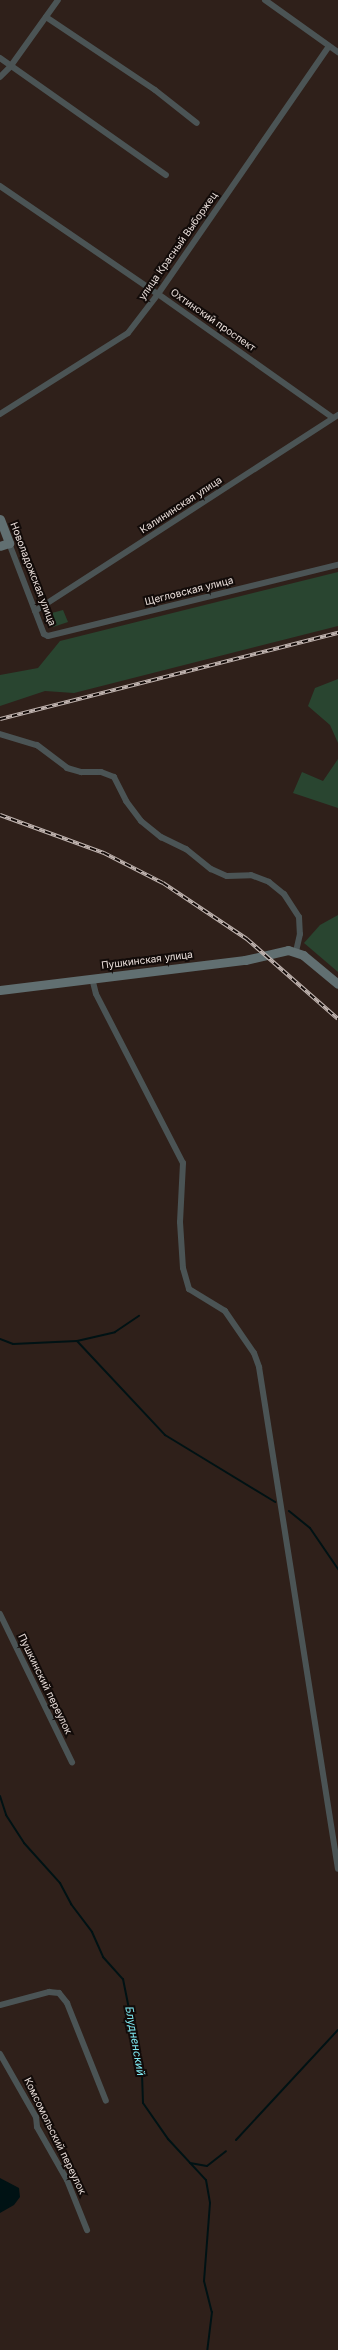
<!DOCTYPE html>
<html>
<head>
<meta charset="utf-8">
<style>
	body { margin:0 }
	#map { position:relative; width:338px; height:2350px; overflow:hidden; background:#2f201a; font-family:Inter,sans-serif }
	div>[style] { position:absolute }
	.green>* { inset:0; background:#294530 }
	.water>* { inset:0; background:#001214 }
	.stream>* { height:2px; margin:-1px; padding:0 1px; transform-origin:1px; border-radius:1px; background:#001214 }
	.street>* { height:6px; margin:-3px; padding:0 3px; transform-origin:3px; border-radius:3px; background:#4b5455 }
	.secondary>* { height:9px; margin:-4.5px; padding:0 4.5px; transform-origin:4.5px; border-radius:4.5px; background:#616f71 }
	.rail>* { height:3.5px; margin-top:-1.75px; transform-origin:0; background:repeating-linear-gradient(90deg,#120b09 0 6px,#c0b4b0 0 12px); box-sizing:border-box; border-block:1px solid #c0b4b0 }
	span { translate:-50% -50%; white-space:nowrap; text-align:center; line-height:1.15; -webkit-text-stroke:4px #120b09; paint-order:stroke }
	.street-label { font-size:10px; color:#e9deda }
	.water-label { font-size:11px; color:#7ee7f0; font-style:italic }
</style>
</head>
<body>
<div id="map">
	<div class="green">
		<i style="clip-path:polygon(338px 572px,338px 626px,74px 693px,45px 691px,0 706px,0 675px,38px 668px,60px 641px)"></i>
		<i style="clip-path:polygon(63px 610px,68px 622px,53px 627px,48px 614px)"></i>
		<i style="clip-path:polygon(338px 679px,338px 743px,330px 725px,308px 706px,315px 688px)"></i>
		<i style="clip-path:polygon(338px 759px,338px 808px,293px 793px,302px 772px,323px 781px)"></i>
		<i style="clip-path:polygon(338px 915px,338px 972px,304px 943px,320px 925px)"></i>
	</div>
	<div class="water">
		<i style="clip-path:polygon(0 2178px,19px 2188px,20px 2197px,14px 2205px,0 2213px)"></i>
	</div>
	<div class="stream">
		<i style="left:0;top:1339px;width:14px;rotate:21deg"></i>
		<i style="left:13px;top:1344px;width:64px;rotate:-2.7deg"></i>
		<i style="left:77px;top:1341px;width:129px;rotate:46.9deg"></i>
		<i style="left:165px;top:1435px;width:129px;rotate:31.3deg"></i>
		<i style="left:77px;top:1341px;width:39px;rotate:-13deg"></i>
		<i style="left:115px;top:1332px;width:29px;rotate:-34deg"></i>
		<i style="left:289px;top:1511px;width:27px;rotate:39deg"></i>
		<i style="left:310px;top:1528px;width:50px;rotate:55.7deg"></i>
		<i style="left:0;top:1796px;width:20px;rotate:72deg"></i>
		<i style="left:6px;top:1815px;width:33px;rotate:57deg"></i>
		<i style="left:24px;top:1843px;width:54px;rotate:48deg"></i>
		<i style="left:60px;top:1883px;width:24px;rotate:62deg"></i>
		<i style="left:71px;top:1904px;width:35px;rotate:53deg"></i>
		<i style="left:92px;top:1932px;width:27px;rotate:66deg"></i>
		<i style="left:103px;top:1957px;width:30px;rotate:48deg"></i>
		<i style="left:123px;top:1979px;width:97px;rotate:78.7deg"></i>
		<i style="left:142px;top:2074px;width:29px;rotate:88deg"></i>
		<i style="left:143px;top:2103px;width:44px;rotate:55.2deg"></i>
		<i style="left:168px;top:2139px;width:56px;rotate:47.2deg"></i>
		<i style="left:206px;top:2180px;width:23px;rotate:80deg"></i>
		<i style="left:210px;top:2203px;width:78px;rotate:94.4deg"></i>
		<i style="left:204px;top:2281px;width:32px;rotate:76deg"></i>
		<i style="left:212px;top:2312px;width:38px;rotate:97deg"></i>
		<i style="left:236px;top:2140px;width:150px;rotate:-47.2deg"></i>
		<i style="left:190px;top:2163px;width:17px;rotate:10deg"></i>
		<i style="left:207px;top:2166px;width:24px;rotate:-38deg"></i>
	</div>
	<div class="street">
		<i style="left:265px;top:0;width:90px;rotate:35.5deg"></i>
		<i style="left:46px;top:17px;width:131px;rotate:33.8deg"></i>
		<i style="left:155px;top:90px;width:53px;rotate:38.2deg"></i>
		<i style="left:0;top:58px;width:203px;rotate:35.2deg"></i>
		<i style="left:0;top:77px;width:14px;rotate:-45deg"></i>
		<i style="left:10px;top:67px;width:82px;rotate:-54.4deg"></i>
		<i style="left:0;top:186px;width:191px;rotate:34.4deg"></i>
		<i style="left:158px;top:294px;width:214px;rotate:35.3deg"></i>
		<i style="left:0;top:414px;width:151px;rotate:-32.3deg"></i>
		<i style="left:128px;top:333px;width:49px;rotate:-52.4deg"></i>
		<i style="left:158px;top:294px;width:301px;rotate:-55.4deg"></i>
		<i style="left:9px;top:543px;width:97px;rotate:69deg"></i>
		<i style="left:44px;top:634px;width:4px;rotate:27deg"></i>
		<i style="left:48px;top:636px;width:299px;rotate:-13.8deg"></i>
		<i style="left:35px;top:611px;width:361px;rotate:-32.9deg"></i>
		<i style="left:0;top:734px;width:39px;rotate:17deg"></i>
		<i style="left:37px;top:745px;width:38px;rotate:37deg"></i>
		<i style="left:67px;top:768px;width:15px;rotate:16deg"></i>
		<i style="left:81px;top:772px;width:20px"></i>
		<i style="left:101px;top:772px;width:14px;rotate:21deg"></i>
		<i style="left:114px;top:777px;width:27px;rotate:63deg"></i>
		<i style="left:126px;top:801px;width:25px;rotate:53deg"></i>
		<i style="left:141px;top:821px;width:26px;rotate:39deg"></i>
		<i style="left:161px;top:837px;width:28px;rotate:26deg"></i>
		<i style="left:186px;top:849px;width:32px;rotate:39deg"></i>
		<i style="left:211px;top:869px;width:17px;rotate:24deg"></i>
		<i style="left:227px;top:876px;width:24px;rotate:-2deg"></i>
		<i style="left:251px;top:875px;width:19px;rotate:21deg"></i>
		<i style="left:269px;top:882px;width:19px;rotate:39deg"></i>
		<i style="left:284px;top:894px;width:27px;rotate:57deg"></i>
		<i style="left:299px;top:917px;width:17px;rotate:87deg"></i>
		<i style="left:300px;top:934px;width:17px;rotate:103deg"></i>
		<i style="left:92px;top:978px;width:16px;rotate:76deg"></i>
		<i style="left:96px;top:994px;width:190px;rotate:62.8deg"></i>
		<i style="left:183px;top:1163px;width:59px;rotate:92.9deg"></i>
		<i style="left:180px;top:1222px;width:46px;rotate:86.3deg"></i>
		<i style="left:183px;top:1268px;width:22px;rotate:74deg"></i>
		<i style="left:189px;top:1289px;width:42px;rotate:31.4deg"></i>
		<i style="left:225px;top:1311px;width:51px;rotate:55.4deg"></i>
		<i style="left:254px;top:1353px;width:15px;rotate:70deg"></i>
		<i style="left:259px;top:1367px;width:508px;rotate:81.06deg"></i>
		<i style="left:0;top:1614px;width:165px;rotate:64.1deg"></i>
		<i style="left:0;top:2005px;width:51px;rotate:-14.9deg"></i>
		<i style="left:49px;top:1992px;width:10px;rotate:6deg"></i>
		<i style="left:59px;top:1993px;width:13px;rotate:51deg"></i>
		<i style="left:67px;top:2003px;width:105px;rotate:68.3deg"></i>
		<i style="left:0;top:2054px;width:73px;rotate:60.3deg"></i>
		<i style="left:36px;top:2117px;width:10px;rotate:84deg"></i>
		<i style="left:37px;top:2127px;width:61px;rotate:60.5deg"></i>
		<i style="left:67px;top:2180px;width:54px;rotate:68.2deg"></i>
	</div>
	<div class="secondary">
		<i style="left:0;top:519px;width:26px;rotate:69deg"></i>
		<i style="left:9px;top:543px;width:9px;rotate:162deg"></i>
		<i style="left:0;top:990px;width:247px;rotate:-7deg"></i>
		<i style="left:245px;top:960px;width:44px;rotate:-13.1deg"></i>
		<i style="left:288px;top:950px;width:16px;rotate:18deg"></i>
		<i style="left:303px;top:955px;width:45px;rotate:39.6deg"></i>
	</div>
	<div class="rail">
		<i style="left:0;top:719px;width:349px;rotate:-14.3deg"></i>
		<i style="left:0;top:815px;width:111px;rotate:20.1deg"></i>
		<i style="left:104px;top:853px;width:66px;rotate:27deg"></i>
		<i style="left:163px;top:883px;width:101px;rotate:33.7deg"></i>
		<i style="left:247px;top:939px;width:121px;rotate:41.3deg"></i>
	</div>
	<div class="street-label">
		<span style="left:178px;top:246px;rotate:-55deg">улица Красный Выборжец</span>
		<span style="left:213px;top:320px;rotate:35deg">Охтинский проспект</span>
		<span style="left:181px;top:505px;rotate:-33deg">Калининская улица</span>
		<span style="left:33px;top:574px;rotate:69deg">Новоладожская улица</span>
		<span style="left:189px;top:591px;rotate:-14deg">Щегловская улица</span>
		<span style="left:147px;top:960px;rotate:-7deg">Пушкинская улица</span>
		<span style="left:45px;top:1684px;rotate:64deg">Пушкинский переулок</span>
		<span style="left:55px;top:2136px;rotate:64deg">Комсомольский переулок</span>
	</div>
	<div class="water-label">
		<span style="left:135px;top:2041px;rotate:80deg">Блудненский</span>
	</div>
</div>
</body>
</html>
